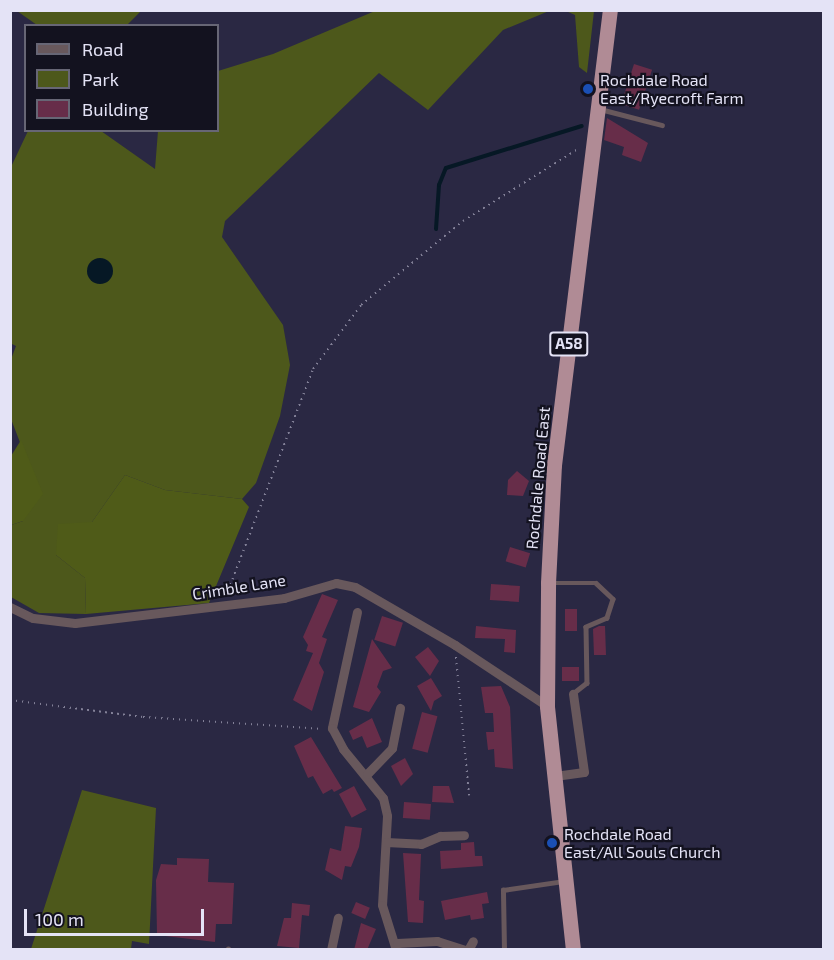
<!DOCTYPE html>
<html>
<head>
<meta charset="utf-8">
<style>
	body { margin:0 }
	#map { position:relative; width:834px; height:960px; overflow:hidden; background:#2a2843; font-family:"Exo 2",sans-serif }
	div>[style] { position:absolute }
	.green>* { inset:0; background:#4d581b }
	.forest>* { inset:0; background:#4f5b18 }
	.water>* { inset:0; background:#061825 }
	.round { border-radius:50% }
	.stream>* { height:4px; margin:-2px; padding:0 2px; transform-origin:2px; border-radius:2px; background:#061825 }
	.building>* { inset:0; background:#672d49; transform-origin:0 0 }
	.path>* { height:2px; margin-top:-1px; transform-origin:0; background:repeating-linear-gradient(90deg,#838198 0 1.5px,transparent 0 6px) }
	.service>* { height:4.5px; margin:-2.25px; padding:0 2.25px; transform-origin:2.25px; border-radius:2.25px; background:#68585c }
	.minor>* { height:9px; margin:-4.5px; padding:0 4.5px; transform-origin:4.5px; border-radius:4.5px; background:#68585c }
	.trunk>* { height:15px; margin:-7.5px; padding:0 7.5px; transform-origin:7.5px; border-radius:7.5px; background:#b08b95 }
	.dots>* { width:16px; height:16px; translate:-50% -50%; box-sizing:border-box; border:3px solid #13121f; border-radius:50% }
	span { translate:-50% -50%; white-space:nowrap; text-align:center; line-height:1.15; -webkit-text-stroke:4.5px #13121f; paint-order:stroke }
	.shield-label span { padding:2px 4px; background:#13121f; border:2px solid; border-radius:4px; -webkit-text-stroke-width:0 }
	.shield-label { font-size:15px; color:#e4e3f6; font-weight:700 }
	.poi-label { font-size:16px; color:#e4e3f6 }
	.left { translate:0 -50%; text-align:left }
	.street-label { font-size:16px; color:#e4e3f6 }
	.frame { position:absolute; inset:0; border:12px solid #e4e3f6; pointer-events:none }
	.legend { position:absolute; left:24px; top:24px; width:195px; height:108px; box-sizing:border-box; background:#13121f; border:2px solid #676675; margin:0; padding:8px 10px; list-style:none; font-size:18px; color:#e4e3f6 }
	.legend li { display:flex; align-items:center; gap:12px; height:30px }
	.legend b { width:30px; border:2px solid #676675 }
	.scale { position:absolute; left:24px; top:909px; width:180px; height:27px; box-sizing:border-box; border:3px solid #e4e3f6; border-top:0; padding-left:8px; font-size:18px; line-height:21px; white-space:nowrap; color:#e4e3f6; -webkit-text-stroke:4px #13121f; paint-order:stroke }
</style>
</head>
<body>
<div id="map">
	<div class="green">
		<i style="clip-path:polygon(17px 11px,141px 11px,126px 26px,37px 25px)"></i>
		<i style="clip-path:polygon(375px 11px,549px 11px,503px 30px,428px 110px,379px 73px,225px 221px,222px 237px,283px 325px,290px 365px,280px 416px,256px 483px,242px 499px,165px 490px,125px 475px,92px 522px,56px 555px,85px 578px,86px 614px,39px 613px,11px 597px,11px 525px,23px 521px,26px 458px,11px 419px,10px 362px,16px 346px,10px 343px,11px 167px,28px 131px,101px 131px,155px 169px,158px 131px,218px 130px,218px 71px,273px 54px)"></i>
		<i style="clip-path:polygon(566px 11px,594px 11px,587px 73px,579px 67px,575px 15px)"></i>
		<i style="clip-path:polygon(82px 790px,156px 808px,149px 944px,132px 941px,131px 949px,31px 949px)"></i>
	</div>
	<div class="forest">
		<i style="clip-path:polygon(21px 440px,43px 494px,23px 521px,11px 525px,11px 456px)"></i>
		<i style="clip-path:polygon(125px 475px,165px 490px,242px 499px,249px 507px,209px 603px,86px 614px,85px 578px,56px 555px,58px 524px,92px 522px)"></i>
	</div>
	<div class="water">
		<i class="round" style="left:87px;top:258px;width:26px;height:26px"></i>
	</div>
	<div class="stream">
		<i style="left:436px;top:229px;width:44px;rotate:-86.1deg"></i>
		<i style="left:439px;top:185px;width:18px;rotate:-68deg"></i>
		<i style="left:446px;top:168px;width:142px;rotate:-17.2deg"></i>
	</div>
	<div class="building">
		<i style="left:634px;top:64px;width:19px;height:42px;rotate:18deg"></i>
		<i style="clip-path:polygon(607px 118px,648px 143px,641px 162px,622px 155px,624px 147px,604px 140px)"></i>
		<i style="clip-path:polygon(517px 471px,529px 481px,523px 496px,507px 495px,508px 480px)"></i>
		<i style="left:510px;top:547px;width:21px;height:15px;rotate:17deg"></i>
		<i style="left:491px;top:584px;width:29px;height:16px;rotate:4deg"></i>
		<i style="clip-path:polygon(322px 594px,338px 600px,322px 637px,327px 639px,319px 663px,324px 672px,312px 711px,293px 700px,313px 653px,306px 651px,308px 645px,303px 637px)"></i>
		<i style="left:565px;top:609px;width:12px;height:22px"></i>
		<i style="left:382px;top:616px;width:22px;height:25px;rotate:18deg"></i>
		<i style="clip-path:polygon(476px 626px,516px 630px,515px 653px,504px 652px,505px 639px,475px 638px)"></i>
		<i style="clip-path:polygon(599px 626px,605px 626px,606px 655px,594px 655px,593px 629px)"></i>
		<i style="clip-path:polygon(372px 639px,392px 668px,383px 671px,377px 687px,381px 692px,369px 712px,353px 707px)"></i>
		<i style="clip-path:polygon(428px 647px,439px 661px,430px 676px,415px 657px)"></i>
		<i style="left:562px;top:667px;width:17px;height:14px"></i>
		<i style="clip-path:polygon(431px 678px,442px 696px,434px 701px,431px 711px,417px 686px)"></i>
		<i style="clip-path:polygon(501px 686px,510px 707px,513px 769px,495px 767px,494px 749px,488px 750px,486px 732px,494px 732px,493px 713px,485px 713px,481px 687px)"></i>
		<i style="left:422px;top:712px;width:16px;height:38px;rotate:15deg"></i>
		<i style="clip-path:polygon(372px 718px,382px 742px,367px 748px,362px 736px,353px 740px,349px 731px)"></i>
		<i style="clip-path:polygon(311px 737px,342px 788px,334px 792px,332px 789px,323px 794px,313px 776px,308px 778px,294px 746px)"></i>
		<i style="clip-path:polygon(405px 758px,413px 774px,401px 786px,391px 766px)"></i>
		<i style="left:354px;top:786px;width:27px;height:17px;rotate:62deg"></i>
		<i style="clip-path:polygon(433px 786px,449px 786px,454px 803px,432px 802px)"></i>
		<i style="left:404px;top:802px;width:27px;height:16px;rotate:4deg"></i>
		<i style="clip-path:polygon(345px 826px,362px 828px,359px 847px,351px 867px,345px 866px,342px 880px,325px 870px,330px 848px,341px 851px)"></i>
		<i style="clip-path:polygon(474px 842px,475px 856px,482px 856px,483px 866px,441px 869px,440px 851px,461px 850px,461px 843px)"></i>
		<i style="clip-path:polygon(403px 853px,421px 854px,419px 900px,424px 901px,423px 923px,408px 922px)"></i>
		<i style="clip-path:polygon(177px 858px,209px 859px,208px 882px,234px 883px,232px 924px,216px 924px,215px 942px,157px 935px,156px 880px,161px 864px,177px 865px)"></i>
		<i style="clip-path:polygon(487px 892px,489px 903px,482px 904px,484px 918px,471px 920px,470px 915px,445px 920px,441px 901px)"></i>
		<i style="left:356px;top:902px;width:15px;height:12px;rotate:23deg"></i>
		<i style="clip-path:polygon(292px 903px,310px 905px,309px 916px,302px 915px,299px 948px,277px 946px,284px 918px,291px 918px)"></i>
		<i style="clip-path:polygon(361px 923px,376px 929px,367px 950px,354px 950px)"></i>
	</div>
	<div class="path">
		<i style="left:10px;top:426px;width:24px;rotate:90deg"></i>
		<i style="left:226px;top:596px;width:243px;rotate:-69deg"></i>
		<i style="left:313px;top:369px;width:80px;rotate:-53.1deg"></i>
		<i style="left:361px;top:305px;width:132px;rotate:-39.5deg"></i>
		<i style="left:463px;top:221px;width:136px;rotate:-32.1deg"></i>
		<i style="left:456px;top:657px;width:139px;rotate:84.6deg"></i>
		<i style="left:10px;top:700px;width:134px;rotate:7.3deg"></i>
		<i style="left:143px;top:717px;width:180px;rotate:3.8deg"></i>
	</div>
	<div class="service">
		<i style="left:600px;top:109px;width:64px;rotate:14.5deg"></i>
		<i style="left:551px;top:583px;width:45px"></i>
		<i style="left:596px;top:583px;width:23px;rotate:43deg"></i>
		<i style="left:613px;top:599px;width:20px;rotate:108deg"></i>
		<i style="left:607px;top:618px;width:23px;rotate:157deg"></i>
		<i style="left:586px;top:627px;width:56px;rotate:89deg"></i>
		<i style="left:587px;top:683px;width:18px;rotate:142deg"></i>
		<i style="left:228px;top:950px;width:1px;rotate:-90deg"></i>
		<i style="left:504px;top:950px;width:60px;rotate:-91deg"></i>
		<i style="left:503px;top:890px;width:62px;rotate:-8.4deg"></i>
	</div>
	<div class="minor">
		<i style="left:10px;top:607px;width:25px;rotate:26deg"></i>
		<i style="left:33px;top:618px;width:42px;rotate:6.8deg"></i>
		<i style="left:75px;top:623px;width:210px;rotate:-6.8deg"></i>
		<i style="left:284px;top:598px;width:54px;rotate:-16.1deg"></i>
		<i style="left:336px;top:583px;width:19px;rotate:12deg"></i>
		<i style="left:355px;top:587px;width:116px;rotate:30.1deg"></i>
		<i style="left:455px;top:645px;width:110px;rotate:33.5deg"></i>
		<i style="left:357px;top:612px;width:119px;rotate:102.2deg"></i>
		<i style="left:332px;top:728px;width:24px;rotate:62deg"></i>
		<i style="left:343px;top:749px;width:63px;rotate:50.8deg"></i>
		<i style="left:383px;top:798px;width:18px;rotate:77deg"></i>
		<i style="left:387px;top:816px;width:89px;rotate:93.2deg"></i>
		<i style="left:382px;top:905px;width:47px;rotate:72.7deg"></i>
		<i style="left:367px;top:774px;width:36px;rotate:-46deg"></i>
		<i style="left:392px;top:748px;width:41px;rotate:-78.7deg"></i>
		<i style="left:555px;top:776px;width:29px;rotate:-8deg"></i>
		<i style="left:584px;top:772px;width:79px;rotate:-98deg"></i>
		<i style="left:386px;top:842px;width:35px;rotate:3deg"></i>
		<i style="left:421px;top:844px;width:21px;rotate:-23deg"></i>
		<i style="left:440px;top:836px;width:24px;rotate:-2deg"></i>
		<i style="left:397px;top:943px;width:40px;rotate:-2.9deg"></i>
		<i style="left:437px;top:941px;width:28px;rotate:18deg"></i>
		<i style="left:331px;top:950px;width:33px;rotate:-78deg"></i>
		<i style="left:468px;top:950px;width:10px;rotate:-61deg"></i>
	</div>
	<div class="trunk">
		<i style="left:573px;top:950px;width:245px;rotate:-96.1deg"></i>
		<i style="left:547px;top:706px;width:123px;rotate:-89.5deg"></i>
		<i style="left:548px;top:583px;width:118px;rotate:-87.1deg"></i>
		<i style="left:554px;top:465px;width:458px;rotate:-83deg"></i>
	</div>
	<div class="dots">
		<i style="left:588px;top:89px;background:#1a4fb4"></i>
		<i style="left:552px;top:843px;background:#1a4fb4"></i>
	</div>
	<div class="shield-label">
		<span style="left:569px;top:344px">A58</span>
	</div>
	<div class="poi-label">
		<span class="left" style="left:600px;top:89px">Rochdale Road<br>East/Ryecroft Farm</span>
		<span class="left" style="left:564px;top:843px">Rochdale Road<br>East/All Souls Church</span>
	</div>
	<div class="street-label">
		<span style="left:538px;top:478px;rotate:-85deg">Rochdale Road East</span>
		<span style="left:239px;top:587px;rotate:-9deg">Crimble Lane</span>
	</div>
	<div class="frame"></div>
	<ul class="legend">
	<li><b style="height:8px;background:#68585c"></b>Road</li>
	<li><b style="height:16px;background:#4d581b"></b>Park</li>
	<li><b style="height:16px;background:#672d49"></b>Building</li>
	</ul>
	<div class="scale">100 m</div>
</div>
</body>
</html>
